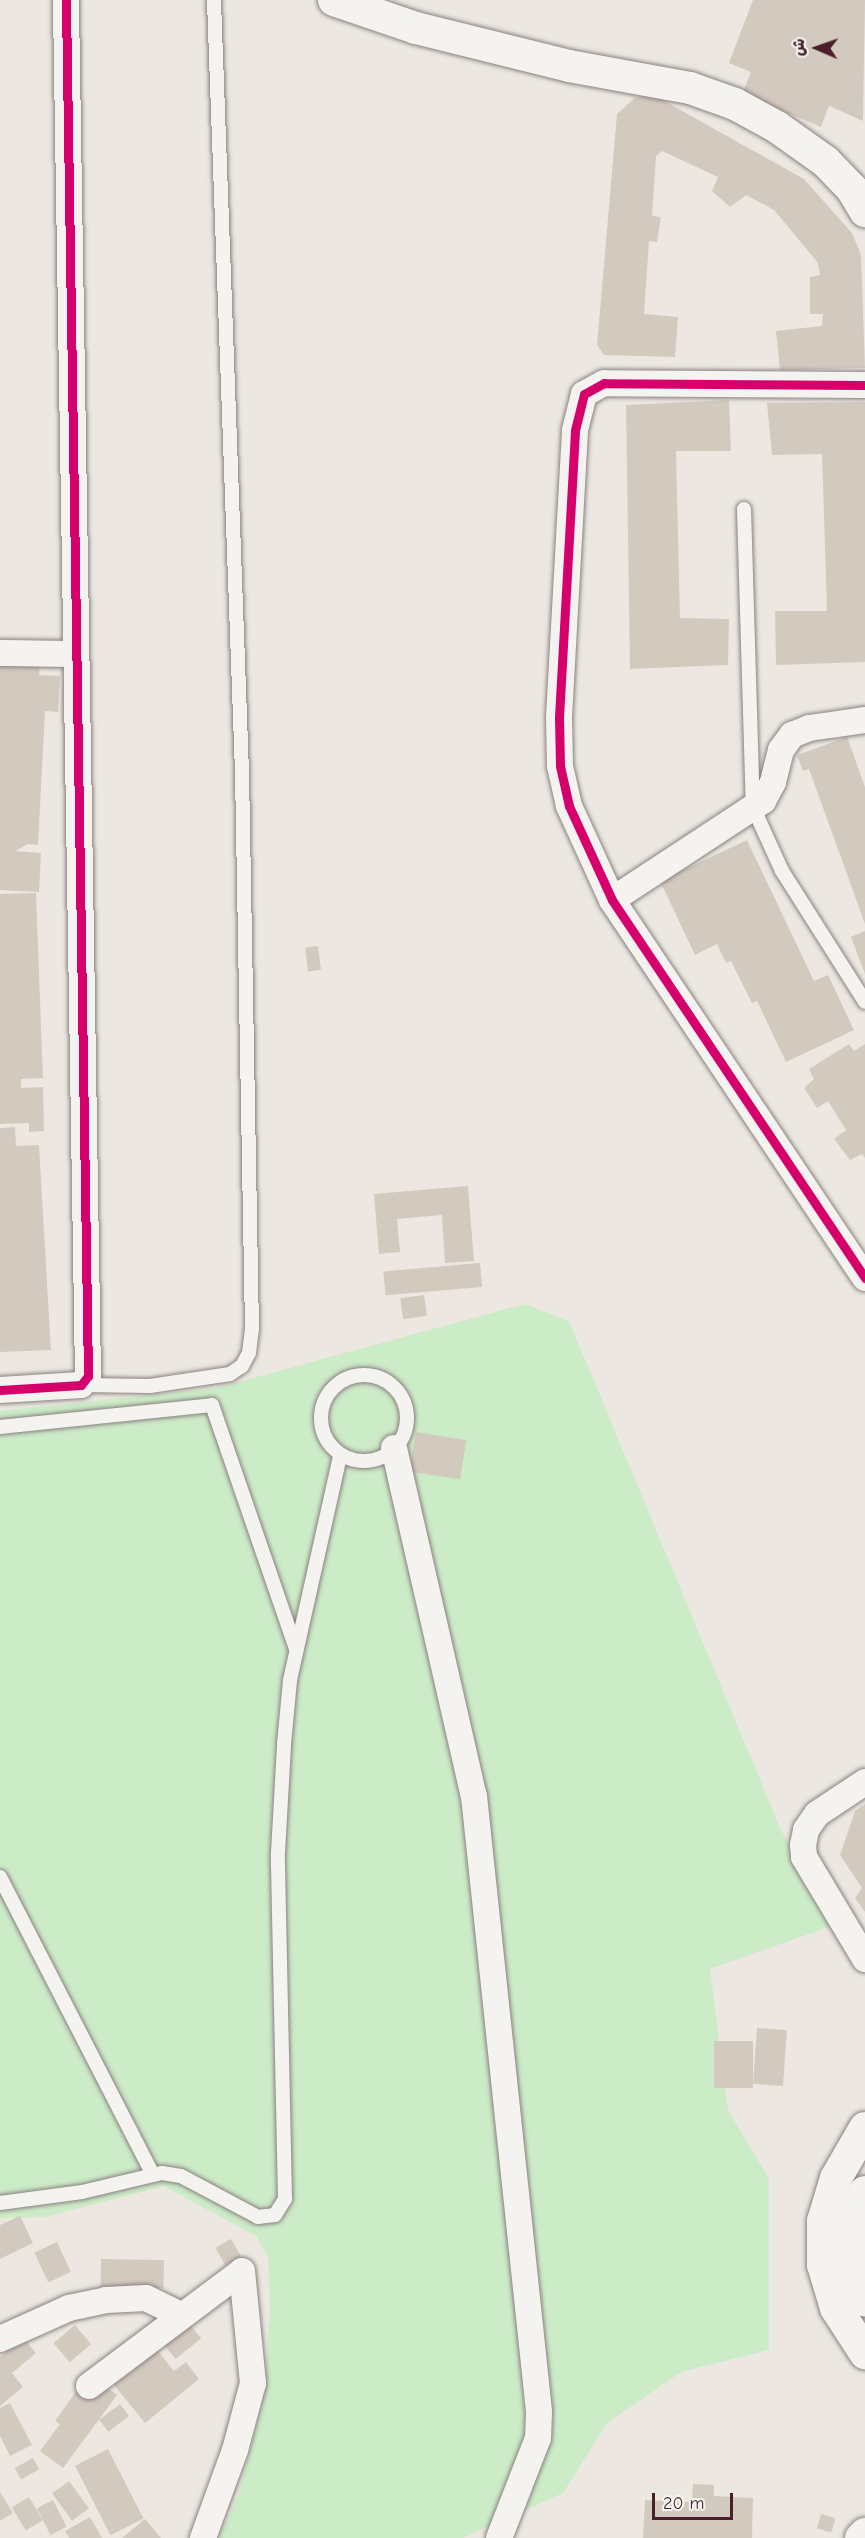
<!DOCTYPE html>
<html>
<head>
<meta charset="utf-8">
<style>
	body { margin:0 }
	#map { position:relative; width:865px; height:2538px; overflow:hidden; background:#ece8e1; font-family:"Comic Neue","Playpen Sans Arabic",sans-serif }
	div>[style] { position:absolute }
	.green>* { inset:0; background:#ccebc7 }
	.building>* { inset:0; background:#d3cabf; transform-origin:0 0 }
	.roads { filter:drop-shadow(0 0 2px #8b8180) drop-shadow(0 0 2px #8b8180) }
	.service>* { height:14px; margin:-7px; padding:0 7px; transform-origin:7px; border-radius:7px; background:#f4f3f0 }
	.service>.ring { margin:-7px; padding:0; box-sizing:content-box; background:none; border:14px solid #f4f3f0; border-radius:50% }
	.minor>* { height:26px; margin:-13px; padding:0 13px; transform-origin:13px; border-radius:13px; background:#f4f3f0 }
	.tertiary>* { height:32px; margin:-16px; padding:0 16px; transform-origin:16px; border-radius:16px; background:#f4f3f0 }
	.cycleway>* { height:9px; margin:-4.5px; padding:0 4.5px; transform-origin:4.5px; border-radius:4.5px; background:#d6006c }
	span { translate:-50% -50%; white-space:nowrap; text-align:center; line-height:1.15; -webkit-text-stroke:4.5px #f6f6f2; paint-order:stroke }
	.north { position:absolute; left:787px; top:18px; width:60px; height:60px; -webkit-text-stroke:4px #f6f6f2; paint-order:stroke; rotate:272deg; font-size:16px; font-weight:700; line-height:24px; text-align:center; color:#4a1f2b }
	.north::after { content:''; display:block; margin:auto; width:21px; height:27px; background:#4a1f2b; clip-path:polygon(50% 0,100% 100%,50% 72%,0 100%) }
	.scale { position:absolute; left:652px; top:2493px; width:81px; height:27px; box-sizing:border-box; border:3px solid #4a1f2b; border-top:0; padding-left:8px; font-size:18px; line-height:21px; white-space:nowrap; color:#4a1f2b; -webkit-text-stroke:4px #f6f6f2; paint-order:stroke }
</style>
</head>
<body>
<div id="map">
	<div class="green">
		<i style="clip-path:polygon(525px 1304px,569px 1321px,781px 1830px,834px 1925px,710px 1969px,728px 2110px,769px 2179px,769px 2350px,681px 2372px,607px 2423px,563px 2493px,463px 2538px,219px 2538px,239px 2494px,264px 2396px,270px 2310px,268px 2257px,256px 2236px,164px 2186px,44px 2217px,0 2218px,0 1411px,216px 1388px)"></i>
	</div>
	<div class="building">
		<i style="clip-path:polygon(753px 0,865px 0,863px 121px,829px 106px,821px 127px,742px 94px,751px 72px,729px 63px)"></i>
		<i style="clip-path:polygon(652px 94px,804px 179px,852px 233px,861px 255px,865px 368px,780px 370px,776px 331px,822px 326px,823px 314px,810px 314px,810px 277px,820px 275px,818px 263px,774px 210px,746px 195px,730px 207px,712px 191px,718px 177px,662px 151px,656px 156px,652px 216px,661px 217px,657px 242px,649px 241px,644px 314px,678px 317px,675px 357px,604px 355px,597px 345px,617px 114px,635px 98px)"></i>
		<i style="clip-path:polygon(729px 400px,731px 451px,676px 451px,680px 618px,729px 619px,728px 665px,630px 669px,626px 405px)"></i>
		<i style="clip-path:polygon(865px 402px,865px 662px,776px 665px,775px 611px,827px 611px,822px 454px,772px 455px,767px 403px)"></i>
		<i style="clip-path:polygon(0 660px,40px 663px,39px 675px,60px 676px,58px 712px,45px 711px,38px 845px,28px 844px,15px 851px,41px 853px,39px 892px,0 890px)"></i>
		<i style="clip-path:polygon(847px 737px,865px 787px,865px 924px,809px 769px,803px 771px,797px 755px)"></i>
		<i style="clip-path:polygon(747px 840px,814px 981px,828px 975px,854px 1030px,786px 1062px,757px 1001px,752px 1003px,731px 961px,726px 963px,717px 944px,695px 955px,660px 881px)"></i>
		<i style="clip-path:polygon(36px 893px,43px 1078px,21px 1079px,21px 1088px,43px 1087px,44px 1131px,29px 1132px,29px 1123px,0 1124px,0 894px)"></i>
		<i style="clip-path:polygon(865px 931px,865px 974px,851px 937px)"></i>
		<i style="left:318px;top:946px;width:24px;height:13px;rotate:83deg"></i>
		<i style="clip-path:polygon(849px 1044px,854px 1051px,865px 1044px,865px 1158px,862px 1154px,850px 1160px,834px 1139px,846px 1130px,828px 1101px,817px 1108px,804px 1088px,814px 1079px,809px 1069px)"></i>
		<i style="clip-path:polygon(15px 1127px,16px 1146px,39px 1145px,51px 1350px,0 1352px,0 1128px)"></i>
		<i style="clip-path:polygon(468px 1186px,474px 1261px,445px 1263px,442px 1215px,397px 1219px,400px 1252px,379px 1254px,374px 1194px)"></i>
		<i style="left:480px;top:1263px;width:24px;height:97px;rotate:85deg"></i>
		<i style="left:424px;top:1295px;width:21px;height:24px;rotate:82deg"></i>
		<i style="left:416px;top:1432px;width:51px;height:40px;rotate:9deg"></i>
		<i style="clip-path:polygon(865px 1804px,865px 1912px,855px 1898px,862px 1888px,840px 1855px,855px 1811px)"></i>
		<i style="left:757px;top:2028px;width:30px;height:56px;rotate:4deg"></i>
		<i style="left:714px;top:2041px;width:39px;height:47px"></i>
		<i style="clip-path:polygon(20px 2216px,33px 2243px,0 2259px,0 2225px)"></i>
		<i style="left:231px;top:2239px;width:20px;height:18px;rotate:60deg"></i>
		<i style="left:57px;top:2242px;width:33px;height:25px;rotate:65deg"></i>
		<i style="left:101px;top:2259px;width:63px;height:28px;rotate:1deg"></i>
		<i style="left:188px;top:2322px;width:21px;height:33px;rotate:51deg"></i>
		<i style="left:75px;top:2325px;width:25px;height:28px;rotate:50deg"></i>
		<i style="clip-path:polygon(23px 2338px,36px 2353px,12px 2373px,23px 2387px,0 2406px,0 2357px)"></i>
		<i style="clip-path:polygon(149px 2340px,174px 2371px,186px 2362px,199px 2379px,145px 2423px,114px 2385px,135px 2369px,126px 2359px)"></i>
		<i style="clip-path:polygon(101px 2383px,117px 2395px,63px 2468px,40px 2451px,60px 2424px,55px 2421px,80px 2386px)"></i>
		<i style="clip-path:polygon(10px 2403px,32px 2445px,10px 2456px,0 2436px,0 2408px)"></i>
		<i style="left:120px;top:2404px;width:15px;height:26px;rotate:53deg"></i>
		<i style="left:108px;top:2449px;width:78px;height:37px;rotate:63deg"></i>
		<i style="left:33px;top:2458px;width:13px;height:21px;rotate:61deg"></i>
		<i style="left:69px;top:2481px;width:34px;height:21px;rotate:54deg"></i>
		<i style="clip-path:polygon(693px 2484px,714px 2485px,714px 2496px,753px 2498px,752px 2538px,643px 2538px,645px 2500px,692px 2502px)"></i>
		<i style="clip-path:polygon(0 2492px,13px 2513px,0 2521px)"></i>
		<i style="left:29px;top:2497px;width:27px;height:20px;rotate:59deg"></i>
		<i style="left:53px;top:2500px;width:30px;height:18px;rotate:63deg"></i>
		<i style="left:821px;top:2514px;width:15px;height:15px;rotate:16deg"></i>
		<i style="clip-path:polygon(90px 2517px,102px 2538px,69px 2538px,65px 2531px)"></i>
		<i style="clip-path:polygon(145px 2519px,161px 2538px,122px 2538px)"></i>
	</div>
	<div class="roads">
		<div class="service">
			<i style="left:744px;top:509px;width:298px;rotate:88.3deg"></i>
			<i style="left:753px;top:807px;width:70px;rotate:65.6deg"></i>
			<i style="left:782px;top:871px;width:155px;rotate:57.6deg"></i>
			<i class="ring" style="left:321px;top:1375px;width:72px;height:72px"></i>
			<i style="left:81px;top:1385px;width:69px;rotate:0.8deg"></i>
			<i style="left:150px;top:1386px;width:81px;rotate:-8.5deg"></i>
			<i style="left:230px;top:1374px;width:14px;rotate:-34deg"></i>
			<i style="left:242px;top:1366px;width:15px;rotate:-62deg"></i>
			<i style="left:249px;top:1353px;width:24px;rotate:-83deg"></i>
			<i style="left:252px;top:1329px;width:557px;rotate:-91.03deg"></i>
			<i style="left:242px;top:772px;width:773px;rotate:-92.08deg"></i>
			<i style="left:0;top:1427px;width:213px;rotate:-5.9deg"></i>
			<i style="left:212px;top:1405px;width:258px;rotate:71deg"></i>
			<i style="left:0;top:1877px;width:335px;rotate:62.8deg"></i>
			<i style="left:0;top:2203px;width:83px;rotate:-7.6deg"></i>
			<i style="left:82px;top:2192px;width:82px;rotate:-13.4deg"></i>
			<i style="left:162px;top:2173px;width:19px;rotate:9deg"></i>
			<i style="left:181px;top:2176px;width:87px;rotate:28deg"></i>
			<i style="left:258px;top:2217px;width:17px;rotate:-7deg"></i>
			<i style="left:275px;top:2215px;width:19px;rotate:-58deg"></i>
			<i style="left:285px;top:2199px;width:346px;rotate:-91.2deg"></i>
			<i style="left:278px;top:1853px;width:109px;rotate:-86.8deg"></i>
			<i style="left:284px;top:1744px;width:64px;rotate:-84.6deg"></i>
			<i style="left:290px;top:1680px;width:230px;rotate:-77.4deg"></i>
		</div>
		<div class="minor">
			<i style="left:865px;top:385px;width:261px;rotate:-179.6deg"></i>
			<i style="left:604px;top:383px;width:23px;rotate:151deg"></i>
			<i style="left:584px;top:394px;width:38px;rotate:104deg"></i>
			<i style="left:575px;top:431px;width:287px;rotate:93.2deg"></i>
			<i style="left:559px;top:718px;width:48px;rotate:88.8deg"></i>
			<i style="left:560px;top:766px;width:41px;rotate:77.3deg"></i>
			<i style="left:569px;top:806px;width:103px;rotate:65.4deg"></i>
			<i style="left:612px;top:900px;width:455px;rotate:56.2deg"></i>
			<i style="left:0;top:653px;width:75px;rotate:0.8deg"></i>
			<i style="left:612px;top:900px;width:181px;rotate:-33.3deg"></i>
			<i style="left:763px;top:801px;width:21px;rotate:-62deg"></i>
			<i style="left:773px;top:782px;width:33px;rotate:-76deg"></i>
			<i style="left:781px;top:750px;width:19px;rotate:-54deg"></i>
			<i style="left:792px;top:735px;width:18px;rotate:-22deg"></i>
			<i style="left:809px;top:728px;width:57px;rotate:-8.1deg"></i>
			<i style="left:0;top:1390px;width:81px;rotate:-3.5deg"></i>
			<i style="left:81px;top:1385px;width:11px;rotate:-52deg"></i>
			<i style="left:88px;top:1376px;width:1376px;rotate:-90.92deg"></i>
			<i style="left:394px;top:1448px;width:357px;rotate:77.1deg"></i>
			<i style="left:474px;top:1796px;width:618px;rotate:83.97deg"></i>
			<i style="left:539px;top:2411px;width:27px;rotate:92deg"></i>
			<i style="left:538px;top:2438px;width:107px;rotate:111.3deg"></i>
			<i style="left:865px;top:1782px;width:58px;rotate:146.3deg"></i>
			<i style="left:817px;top:1814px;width:19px;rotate:125deg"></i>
			<i style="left:806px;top:1830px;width:15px;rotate:101deg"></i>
			<i style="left:803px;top:1845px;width:12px;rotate:85deg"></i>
			<i style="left:804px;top:1857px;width:119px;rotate:59.1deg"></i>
			<i style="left:0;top:2339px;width:76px;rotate:-24.2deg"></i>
			<i style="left:69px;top:2308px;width:38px;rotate:-12deg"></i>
			<i style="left:106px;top:2300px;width:40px;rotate:-2.9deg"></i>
			<i style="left:146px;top:2298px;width:39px;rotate:26deg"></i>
			<i style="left:89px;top:2386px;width:191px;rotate:-36.9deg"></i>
			<i style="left:242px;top:2271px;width:113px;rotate:84.4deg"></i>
			<i style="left:253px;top:2383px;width:69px;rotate:105deg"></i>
			<i style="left:235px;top:2450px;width:94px;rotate:110deg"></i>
		</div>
		<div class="tertiary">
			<i style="left:334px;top:0;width:87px;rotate:18.9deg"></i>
			<i style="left:416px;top:28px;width:158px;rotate:13.9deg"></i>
			<i style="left:569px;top:66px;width:123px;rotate:10.3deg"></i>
			<i style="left:690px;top:88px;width:48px;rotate:19.6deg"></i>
			<i style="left:735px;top:104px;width:48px;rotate:28.7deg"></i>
			<i style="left:777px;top:127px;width:60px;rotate:35.5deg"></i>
			<i style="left:826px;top:162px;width:37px;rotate:46deg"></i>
			<i style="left:852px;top:189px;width:26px;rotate:59deg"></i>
			<i style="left:865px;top:2128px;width:58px;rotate:120.1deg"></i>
			<i style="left:836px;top:2178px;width:45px;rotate:106.8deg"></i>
			<i style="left:823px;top:2221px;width:44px;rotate:90deg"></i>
			<i style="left:823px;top:2265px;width:45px;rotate:73.2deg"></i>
			<i style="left:836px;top:2308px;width:54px;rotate:57.2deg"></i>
			<i style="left:865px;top:2192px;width:31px;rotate:109deg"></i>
			<i style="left:855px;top:2221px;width:40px;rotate:91.4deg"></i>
			<i style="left:854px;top:2261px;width:41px;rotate:74.6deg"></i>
			<i style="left:861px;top:2538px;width:6px;rotate:-45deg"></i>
		</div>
	</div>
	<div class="cycleway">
		<i style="left:865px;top:385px;width:261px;rotate:-179.6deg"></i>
		<i style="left:604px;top:383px;width:23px;rotate:151deg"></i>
		<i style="left:584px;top:394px;width:38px;rotate:104deg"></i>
		<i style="left:575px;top:431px;width:287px;rotate:93.2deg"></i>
		<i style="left:559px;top:718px;width:48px;rotate:88.8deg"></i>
		<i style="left:560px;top:766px;width:41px;rotate:77.3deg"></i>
		<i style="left:569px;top:806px;width:103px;rotate:65.4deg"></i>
		<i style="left:612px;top:900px;width:455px;rotate:56.2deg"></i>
		<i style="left:0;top:1390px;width:81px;rotate:-3.5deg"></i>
		<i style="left:81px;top:1385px;width:11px;rotate:-52deg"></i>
		<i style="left:88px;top:1376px;width:1376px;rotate:-90.92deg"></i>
	</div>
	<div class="north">ش</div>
	<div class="scale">20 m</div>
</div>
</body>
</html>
